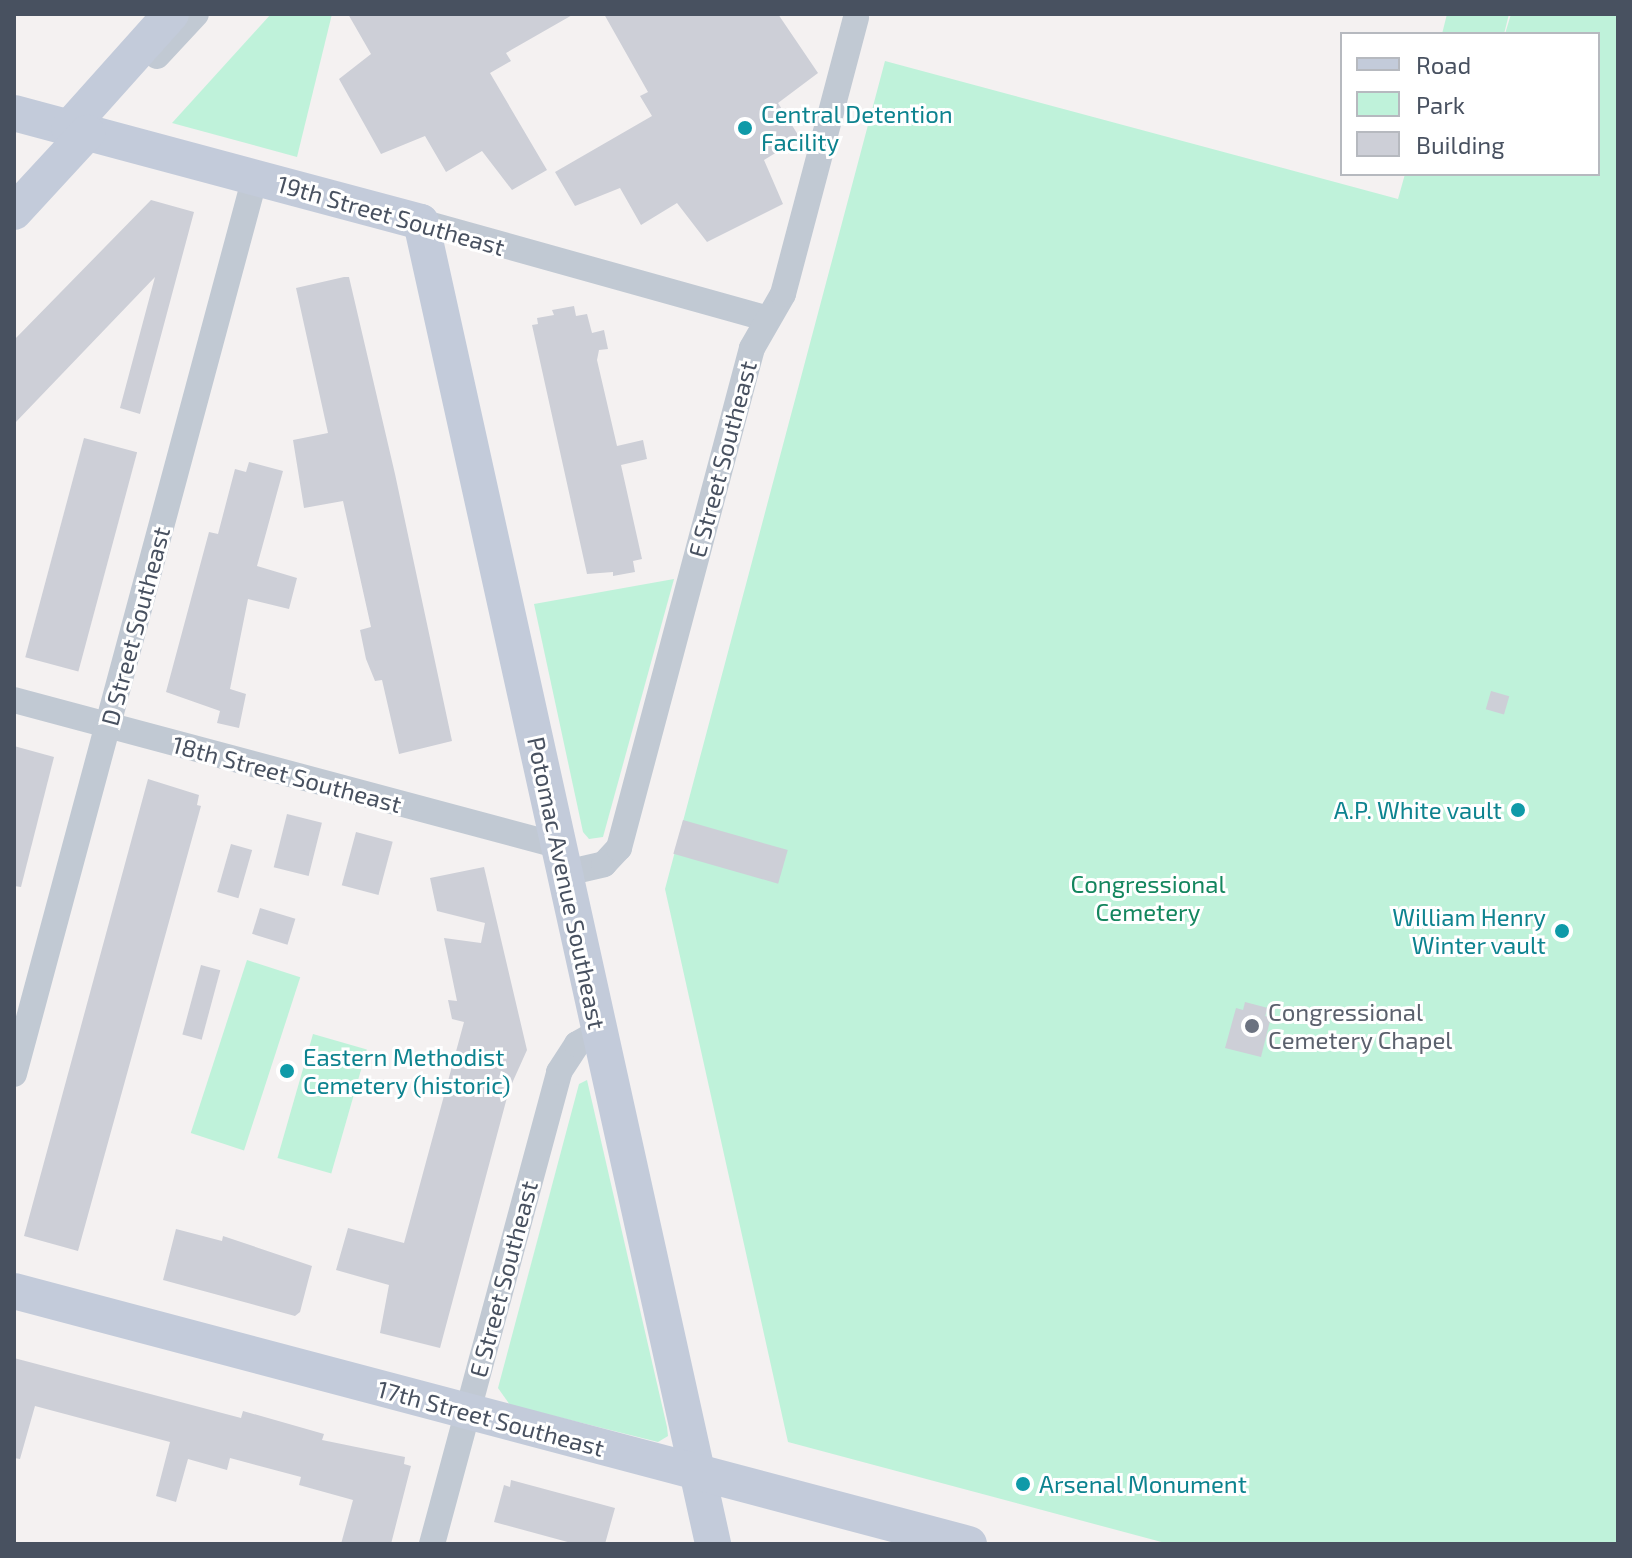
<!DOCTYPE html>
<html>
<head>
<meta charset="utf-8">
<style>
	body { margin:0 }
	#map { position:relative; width:1632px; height:1558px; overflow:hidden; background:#f4f1f1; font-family:"Exo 2",sans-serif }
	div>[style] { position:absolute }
	.green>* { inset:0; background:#bff2da; transform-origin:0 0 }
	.building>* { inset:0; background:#cdcfd7; transform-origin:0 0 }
	.street>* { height:26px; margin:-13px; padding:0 13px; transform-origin:13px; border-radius:13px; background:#c1c9d3 }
	.secondary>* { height:36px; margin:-18px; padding:0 18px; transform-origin:18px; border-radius:18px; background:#c3cbda }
	.dots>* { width:22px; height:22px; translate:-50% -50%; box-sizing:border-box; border:4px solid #fff; border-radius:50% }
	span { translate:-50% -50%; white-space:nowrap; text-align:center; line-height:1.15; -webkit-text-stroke:6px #fff; paint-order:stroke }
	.culture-label { font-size:24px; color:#0d838f }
	.left { translate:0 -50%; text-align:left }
	.right { translate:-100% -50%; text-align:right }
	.street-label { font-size:24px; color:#485160 }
	.park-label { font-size:24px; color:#14865e }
	.worship-label { font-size:24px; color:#5b616d }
	.frame { position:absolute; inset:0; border:16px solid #485160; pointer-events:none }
	.legend { position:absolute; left:1340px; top:32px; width:260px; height:144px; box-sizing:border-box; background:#fff; border:2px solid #b6b9bf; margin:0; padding:10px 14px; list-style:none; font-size:24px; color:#485160 }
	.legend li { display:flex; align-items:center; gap:16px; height:40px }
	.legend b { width:40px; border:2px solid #b6b9bf }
</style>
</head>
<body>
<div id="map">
	<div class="green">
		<i style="clip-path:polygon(271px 14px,332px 14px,297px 157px,172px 123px)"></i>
		<i style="clip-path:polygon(1447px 14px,1509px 14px,1504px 34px,1442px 34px)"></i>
		<i style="clip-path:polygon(1511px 14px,1618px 14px,1618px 1544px,1169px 1544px,788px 1442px,665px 889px,885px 61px,1398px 199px,1405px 174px,1598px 174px,1598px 34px,1505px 34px)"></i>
		<i style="clip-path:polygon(674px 579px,603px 837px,589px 839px,583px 832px,534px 604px)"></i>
		<i style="left:247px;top:960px;width:56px;height:182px;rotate:18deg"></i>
		<i style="left:313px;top:1034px;width:56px;height:129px;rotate:16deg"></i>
		<i style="clip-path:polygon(587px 1080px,667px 1427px,668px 1436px,658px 1442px,510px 1405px,498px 1388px,579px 1084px)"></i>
	</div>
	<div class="building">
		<i style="clip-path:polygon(348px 14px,574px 14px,506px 53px,511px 61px,490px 73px,547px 170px,512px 190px,482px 151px,446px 172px,425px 136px,381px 154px,339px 79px,371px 54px)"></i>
		<i style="clip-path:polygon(604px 14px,778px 14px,818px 73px,778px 103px,800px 138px,764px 160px,783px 204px,707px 242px,677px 203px,641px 225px,620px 188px,575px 206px,555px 172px,652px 116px,640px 96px,648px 92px)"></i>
		<i style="clip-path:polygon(151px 200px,194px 212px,140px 414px,120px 408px,155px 277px,14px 424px,14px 340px)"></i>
		<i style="clip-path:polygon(344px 277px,349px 277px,395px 474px,452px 741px,399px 754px,382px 680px,375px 681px,366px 659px,360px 630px,371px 627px,343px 501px,304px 508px,293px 440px,328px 433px,296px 288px)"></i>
		<i style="clip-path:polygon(574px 306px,576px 316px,587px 314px,592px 333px,604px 330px,608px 349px,599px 350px,597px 360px,617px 446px,643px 440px,647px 459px,621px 465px,642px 559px,633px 561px,635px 572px,613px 576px,613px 572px,587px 574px,532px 325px,538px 324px,537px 318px,554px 315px,552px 310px)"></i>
		<i style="left:84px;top:438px;width:55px;height:227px;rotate:15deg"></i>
		<i style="clip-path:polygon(249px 462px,283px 471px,257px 566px,297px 578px,289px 609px,248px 599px,230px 689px,246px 694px,239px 728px,217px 723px,220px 711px,166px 692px,209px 532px,218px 534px,235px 469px,246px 472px)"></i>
		<i style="left:1491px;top:691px;width:19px;height:19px;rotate:16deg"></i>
		<i style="clip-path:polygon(14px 746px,54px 757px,21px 887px,14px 886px)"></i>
		<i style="clip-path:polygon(148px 779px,199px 795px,197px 805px,201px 806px,78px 1251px,24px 1236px)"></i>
		<i style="left:287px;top:814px;width:36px;height:55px;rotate:14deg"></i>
		<i style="left:683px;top:820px;width:109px;height:35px;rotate:16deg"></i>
		<i style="left:356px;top:832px;width:38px;height:55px;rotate:15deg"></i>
		<i style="left:231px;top:844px;width:22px;height:50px;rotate:16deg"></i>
		<i style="clip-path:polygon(484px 867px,527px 1050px,509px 1090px,440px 1348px,380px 1333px,389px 1285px,336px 1270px,348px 1228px,404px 1243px,464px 1022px,452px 1019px,448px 1000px,457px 1001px,444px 938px,481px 943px,485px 923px,437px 911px,430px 878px)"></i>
		<i style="left:260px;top:908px;width:37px;height:27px;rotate:17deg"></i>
		<i style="left:201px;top:965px;width:20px;height:72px;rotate:15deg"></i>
		<i style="clip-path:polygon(1245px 1002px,1268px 1008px,1265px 1016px,1271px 1017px,1261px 1057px,1225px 1048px,1236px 1008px,1243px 1010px)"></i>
		<i style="clip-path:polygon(176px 1229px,222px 1241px,223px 1236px,312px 1266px,300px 1312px,295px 1316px,163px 1280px)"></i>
		<i style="clip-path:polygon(14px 1358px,241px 1418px,243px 1411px,324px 1434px,322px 1440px,405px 1457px,404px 1464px,411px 1466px,391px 1544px,341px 1544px,353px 1500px,299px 1485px,301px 1477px,230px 1458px,227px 1470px,188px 1459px,176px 1502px,156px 1496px,170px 1442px,35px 1406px,20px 1459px,14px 1458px)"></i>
		<i style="clip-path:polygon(511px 1480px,615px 1508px,605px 1544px,575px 1544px,494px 1522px,504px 1485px,510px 1487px)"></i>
	</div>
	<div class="street">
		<i style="left:157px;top:56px;width:57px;rotate:-47.1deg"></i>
		<i style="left:421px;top:222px;width:360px;rotate:15.6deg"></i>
		<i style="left:14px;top:700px;width:565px;rotate:14.97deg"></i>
		<i style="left:566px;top:873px;width:39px;rotate:-13deg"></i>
		<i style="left:604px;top:864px;width:22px;rotate:-47deg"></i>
		<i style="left:619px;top:848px;width:517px;rotate:-75.1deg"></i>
		<i style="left:752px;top:348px;width:62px;rotate:-60.1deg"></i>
		<i style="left:783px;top:294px;width:286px;rotate:-75.2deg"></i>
		<i style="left:14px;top:1074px;width:929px;rotate:-74.96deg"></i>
		<i style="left:432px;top:1544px;width:489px;rotate:-74.9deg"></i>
		<i style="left:559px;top:1072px;width:33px;rotate:-57deg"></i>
		<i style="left:577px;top:1044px;width:25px;rotate:-29deg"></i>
	</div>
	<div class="secondary">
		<i style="left:14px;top:113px;width:421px;rotate:15deg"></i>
		<i style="left:421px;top:222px;width:1354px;rotate:77.54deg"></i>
		<i style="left:69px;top:128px;width:153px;rotate:-48.2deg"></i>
		<i style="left:14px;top:212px;width:108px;rotate:-47.3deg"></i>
		<i style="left:14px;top:1291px;width:988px;rotate:14.84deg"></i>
	</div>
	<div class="dots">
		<i style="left:745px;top:128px;background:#0f9aa8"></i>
		<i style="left:1518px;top:810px;background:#0f9aa8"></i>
		<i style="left:1562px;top:931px;background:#0f9aa8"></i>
		<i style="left:1252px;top:1026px;background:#6b7280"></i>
		<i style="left:287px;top:1071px;background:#0f9aa8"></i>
		<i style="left:1023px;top:1484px;background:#0f9aa8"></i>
	</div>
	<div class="culture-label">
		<span class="left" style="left:761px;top:128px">Central Detention<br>Facility</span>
		<span class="right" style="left:1502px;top:810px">A.P. White vault</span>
		<span class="right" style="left:1546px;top:931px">William Henry<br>Winter vault</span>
		<span class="left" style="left:303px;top:1071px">Eastern Methodist<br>Cemetery (historic)</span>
		<span class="left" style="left:1039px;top:1484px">Arsenal Monument</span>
	</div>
	<div class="street-label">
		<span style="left:391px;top:215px;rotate:16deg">19th Street Southeast</span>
		<span style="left:722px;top:459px;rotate:-75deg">E Street Southeast</span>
		<span style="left:135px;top:626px;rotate:-75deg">D Street Southeast</span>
		<span style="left:287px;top:774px;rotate:15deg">18th Street Southeast</span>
		<span style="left:567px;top:883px;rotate:78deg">Potomac Avenue Southeast</span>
		<span style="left:503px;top:1279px;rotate:-75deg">E Street Southeast</span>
		<span style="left:491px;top:1418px;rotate:15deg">17th Street Southeast</span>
	</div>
	<div class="park-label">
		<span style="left:1148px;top:898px">Congressional<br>Cemetery</span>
	</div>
	<div class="worship-label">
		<span class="left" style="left:1268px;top:1026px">Congressional<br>Cemetery Chapel</span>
	</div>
	<div class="frame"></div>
	<ul class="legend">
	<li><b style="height:10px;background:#c3cbda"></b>Road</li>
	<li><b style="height:22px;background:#bff2da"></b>Park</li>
	<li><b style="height:22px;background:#cdcfd7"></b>Building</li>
	</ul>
</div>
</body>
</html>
